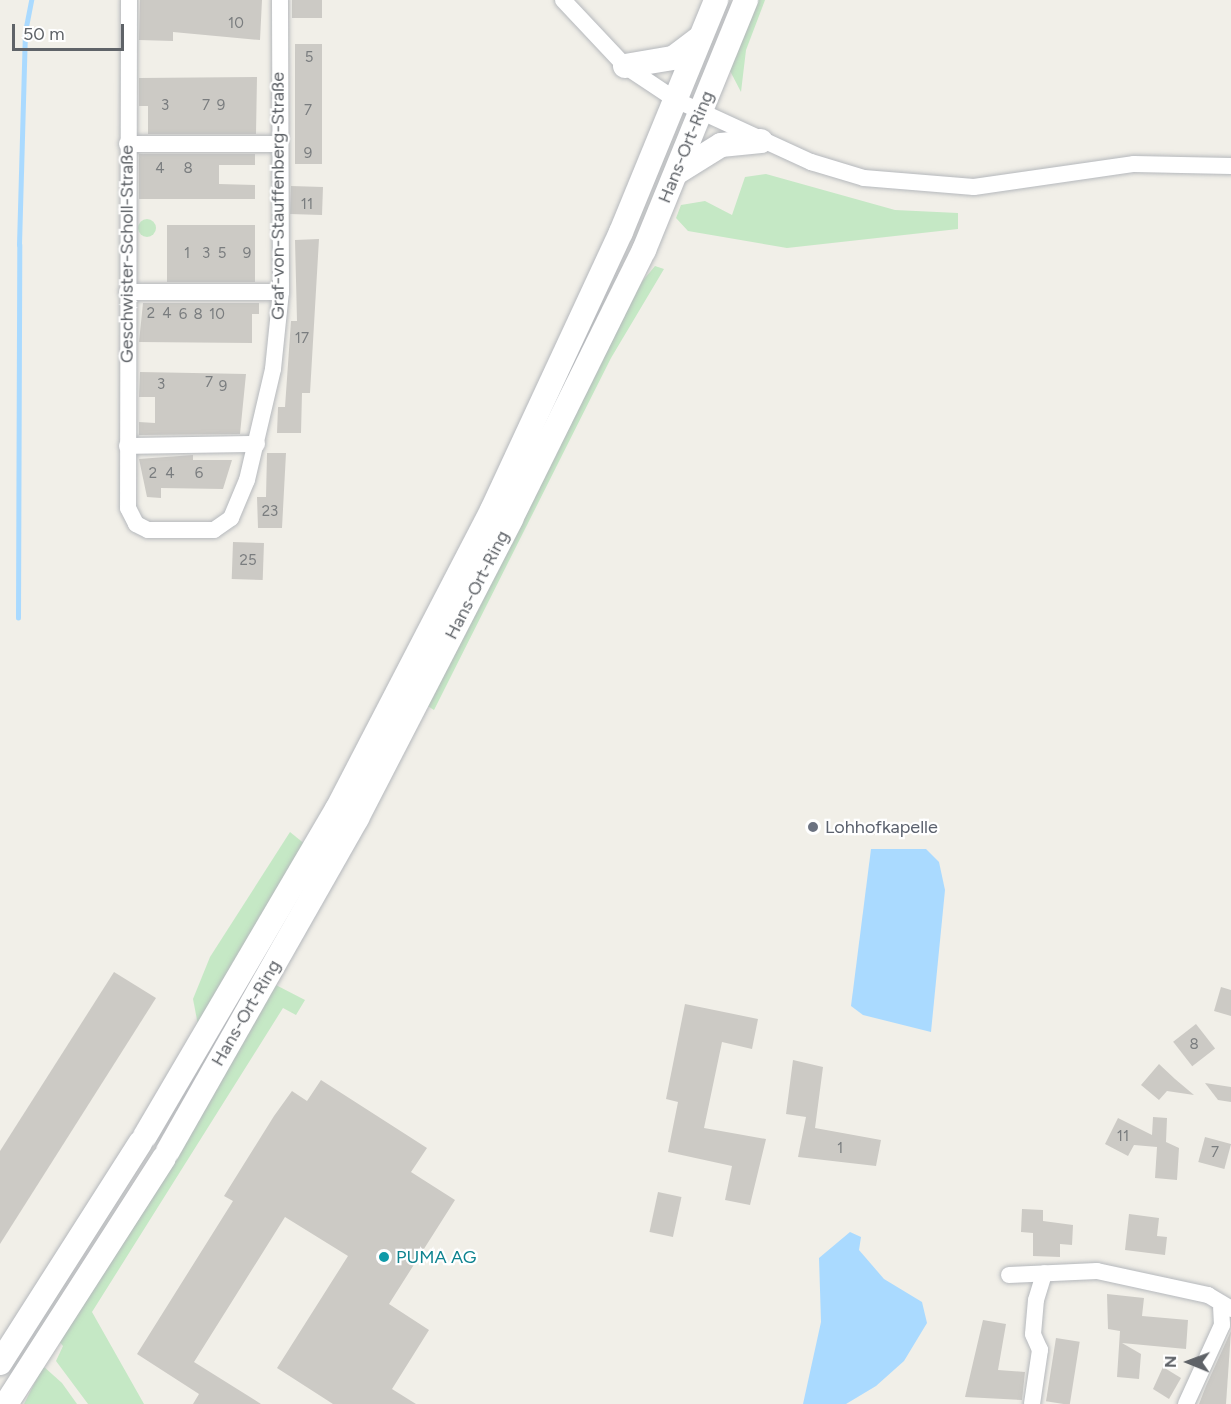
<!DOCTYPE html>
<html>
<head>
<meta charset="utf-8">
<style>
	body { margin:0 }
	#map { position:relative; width:1231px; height:1404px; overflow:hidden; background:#f1efe8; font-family:Figtree,sans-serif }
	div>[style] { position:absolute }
	.green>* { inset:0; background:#c5e8c5 }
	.round { border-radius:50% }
	.water>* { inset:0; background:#aadaff }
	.stream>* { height:4.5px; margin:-2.25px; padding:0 2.25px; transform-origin:2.25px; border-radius:2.25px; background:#aadaff }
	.building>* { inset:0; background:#cccac5; transform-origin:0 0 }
	.roads { filter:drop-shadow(0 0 2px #b5b8bc) drop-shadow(0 0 2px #b5b8bc) }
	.street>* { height:16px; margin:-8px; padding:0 8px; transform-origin:8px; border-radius:8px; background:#fff }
	.secondary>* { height:24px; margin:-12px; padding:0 12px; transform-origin:12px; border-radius:12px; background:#fff }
	.dots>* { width:16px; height:16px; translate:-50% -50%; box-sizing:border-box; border:3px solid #fff; border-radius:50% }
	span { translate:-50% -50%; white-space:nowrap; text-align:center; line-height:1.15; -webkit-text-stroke:4.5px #fff; paint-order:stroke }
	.number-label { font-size:15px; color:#7a7d7f }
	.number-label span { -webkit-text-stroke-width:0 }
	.street-label { font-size:18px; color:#5f6368 }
	.worship-label { font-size:18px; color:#5b616d }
	.left { translate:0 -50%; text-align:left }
	.culture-label { font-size:18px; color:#0d838f }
	.north { position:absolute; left:1159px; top:1332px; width:60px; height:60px; -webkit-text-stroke:4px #fff; paint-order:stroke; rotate:271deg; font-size:16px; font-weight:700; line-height:24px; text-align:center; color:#5f6368 }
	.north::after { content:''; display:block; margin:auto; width:21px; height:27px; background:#5f6368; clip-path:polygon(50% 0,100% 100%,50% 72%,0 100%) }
	.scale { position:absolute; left:12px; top:24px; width:112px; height:27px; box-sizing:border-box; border:3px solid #5f6368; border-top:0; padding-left:8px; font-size:18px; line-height:21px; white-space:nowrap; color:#5f6368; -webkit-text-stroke:4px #fff; paint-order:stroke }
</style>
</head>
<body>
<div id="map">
	<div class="green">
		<i style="clip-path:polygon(754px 0,765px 0,746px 50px,741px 92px,728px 67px)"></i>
		<i style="clip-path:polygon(766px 174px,895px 210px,958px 213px,958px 229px,787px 248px,688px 231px,676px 218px,681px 205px,705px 201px,732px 215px,745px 177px)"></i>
		<i class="round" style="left:138px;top:219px;width:18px;height:18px"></i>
		<i style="clip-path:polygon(655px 266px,664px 269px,611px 358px,434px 710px,426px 705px,631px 295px)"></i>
		<i style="clip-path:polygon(290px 832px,306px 845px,199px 1030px,193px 999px,210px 957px)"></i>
		<i style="clip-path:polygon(272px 983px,305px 1000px,296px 1015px,283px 1008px,92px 1312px,144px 1404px,88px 1404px,56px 1361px,63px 1346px,57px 1339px)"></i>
		<i style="clip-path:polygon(43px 1366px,62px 1383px,77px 1404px,24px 1404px)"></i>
	</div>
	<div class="water">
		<i style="clip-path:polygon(871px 849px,926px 849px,939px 862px,945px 890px,931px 1032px,863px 1015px,851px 1006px)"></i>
		<i style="clip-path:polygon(850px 1232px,861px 1237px,859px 1250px,884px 1279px,922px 1302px,927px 1323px,904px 1361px,876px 1386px,846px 1404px,803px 1404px,821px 1322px,819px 1258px)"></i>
	</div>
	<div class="stream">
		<i style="left:18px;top:618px;width:373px;rotate:-89.8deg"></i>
		<i style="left:19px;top:245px;width:213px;rotate:-88.4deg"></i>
		<i style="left:25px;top:32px;width:33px;rotate:-79deg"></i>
	</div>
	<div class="building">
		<i style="clip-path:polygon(140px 0,262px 0,260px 40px,173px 32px,173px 41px,139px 40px)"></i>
		<i style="left:292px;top:0;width:30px;height:18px"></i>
		<i style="left:295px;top:44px;width:27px;height:120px"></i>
		<i style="clip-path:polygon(257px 77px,256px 134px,148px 134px,148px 106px,139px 106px,139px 78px)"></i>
		<i style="clip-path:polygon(139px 154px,255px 154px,255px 165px,219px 165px,219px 184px,255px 185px,255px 199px,139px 199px)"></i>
		<i style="left:291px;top:186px;width:32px;height:28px;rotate:2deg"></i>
		<i style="left:167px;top:225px;width:88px;height:57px"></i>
		<i style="clip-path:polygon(319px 239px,310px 393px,302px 393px,301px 433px,277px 433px,278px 407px,285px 407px,291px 321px,297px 321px,295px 240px)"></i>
		<i style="clip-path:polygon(143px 303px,259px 303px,259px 314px,252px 314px,252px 343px,139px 342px)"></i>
		<i style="clip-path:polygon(140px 372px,246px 374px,240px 434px,139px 435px,139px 422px,155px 423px,155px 397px,139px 397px)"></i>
		<i style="clip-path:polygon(267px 453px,286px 453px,282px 528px,258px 528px,257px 497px,266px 497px)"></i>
		<i style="clip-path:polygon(193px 455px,193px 460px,232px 460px,223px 489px,161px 488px,161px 498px,147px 497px,139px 459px)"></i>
		<i style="left:233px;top:542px;width:31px;height:37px;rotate:2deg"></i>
		<i style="clip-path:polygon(114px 972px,156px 998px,0 1244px,0 1151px)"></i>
		<i style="clip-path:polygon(1221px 987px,1231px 990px,1231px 1016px,1214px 1011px)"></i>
		<i style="clip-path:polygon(685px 1004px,758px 1019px,752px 1049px,722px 1042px,704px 1128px,766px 1139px,750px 1205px,725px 1200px,732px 1166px,668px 1152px,678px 1102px,666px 1099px)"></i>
		<i style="left:1196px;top:1024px;width:31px;height:29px;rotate:52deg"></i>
		<i style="clip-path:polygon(793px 1060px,823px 1067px,815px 1128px,881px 1140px,876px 1166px,798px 1157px,806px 1117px,786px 1114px)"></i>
		<i style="clip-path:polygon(1159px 1064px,1175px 1079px,1194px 1095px,1167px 1091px,1159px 1100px,1141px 1085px)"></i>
		<i style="clip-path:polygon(321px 1080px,427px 1148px,411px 1172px,455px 1200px,389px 1304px,429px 1330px,392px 1389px,416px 1404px,333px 1404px,277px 1368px,348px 1256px,285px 1217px,194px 1362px,261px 1404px,193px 1404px,199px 1394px,137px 1354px,233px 1201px,224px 1196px,274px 1116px,292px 1091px,307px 1101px)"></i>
		<i style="clip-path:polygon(1205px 1083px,1231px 1087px,1231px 1102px,1218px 1100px)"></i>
		<i style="clip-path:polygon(1153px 1117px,1167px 1118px,1166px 1142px,1179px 1148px,1177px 1180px,1155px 1178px,1157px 1147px,1134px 1145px,1128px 1156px,1105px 1144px,1118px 1118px,1152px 1135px)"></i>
		<i style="left:1205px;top:1137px;width:27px;height:26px;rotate:15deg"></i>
		<i style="left:658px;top:1192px;width:24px;height:41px;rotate:12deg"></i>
		<i style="clip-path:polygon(1022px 1209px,1043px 1210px,1043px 1221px,1073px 1225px,1072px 1245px,1060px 1244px,1060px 1257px,1033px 1256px,1033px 1233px,1021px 1232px)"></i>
		<i style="clip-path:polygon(1129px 1214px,1159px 1218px,1157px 1236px,1167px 1237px,1165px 1255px,1125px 1250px)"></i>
		<i style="clip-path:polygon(1107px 1294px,1144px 1298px,1142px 1316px,1188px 1320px,1186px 1349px,1122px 1343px,1141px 1354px,1139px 1379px,1117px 1377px,1120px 1331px,1108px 1329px)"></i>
		<i style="clip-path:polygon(983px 1320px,1006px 1324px,998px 1370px,1025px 1372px,1022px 1400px,965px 1397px)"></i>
		<i style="clip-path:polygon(1231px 1331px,1226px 1404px,1199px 1404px,1206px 1386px)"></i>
		<i style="left:1056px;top:1338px;width:24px;height:64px;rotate:9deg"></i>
		<i style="clip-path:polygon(1163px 1367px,1181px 1378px,1169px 1399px,1153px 1389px)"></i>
	</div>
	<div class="roads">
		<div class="street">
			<i style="left:129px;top:0;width:508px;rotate:90.11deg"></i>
			<i style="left:128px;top:508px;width:18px;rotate:63deg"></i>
			<i style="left:136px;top:524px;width:13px;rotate:27deg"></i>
			<i style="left:148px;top:530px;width:66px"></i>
			<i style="left:214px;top:530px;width:21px;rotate:-35deg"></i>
			<i style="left:231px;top:518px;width:41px;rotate:-67.2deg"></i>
			<i style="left:247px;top:480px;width:114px;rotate:-76.8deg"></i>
			<i style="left:273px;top:369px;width:77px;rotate:-84.1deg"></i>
			<i style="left:281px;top:292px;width:292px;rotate:-90.2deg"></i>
			<i style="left:563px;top:0;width:91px;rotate:46.8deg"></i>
			<i style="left:625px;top:66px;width:61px;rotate:33.7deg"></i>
			<i style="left:676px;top:100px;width:149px;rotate:24.7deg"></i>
			<i style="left:811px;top:162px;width:55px;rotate:16.8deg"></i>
			<i style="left:864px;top:178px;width:110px;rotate:4.7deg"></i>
			<i style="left:974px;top:187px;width:162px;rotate:-8.2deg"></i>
			<i style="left:1134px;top:164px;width:97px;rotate:1.2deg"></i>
			<i style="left:127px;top:144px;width:153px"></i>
			<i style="left:127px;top:292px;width:154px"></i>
			<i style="left:127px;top:446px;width:130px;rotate:-0.9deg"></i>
			<i style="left:1009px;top:1275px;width:88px;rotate:-2.6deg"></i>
			<i style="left:1097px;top:1271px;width:114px;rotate:12.2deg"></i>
			<i style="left:1208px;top:1295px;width:27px;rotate:31deg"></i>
			<i style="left:1032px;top:1404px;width:55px;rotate:-81.6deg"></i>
			<i style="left:1040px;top:1350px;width:17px;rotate:-114deg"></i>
			<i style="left:1033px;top:1334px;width:34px;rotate:-85deg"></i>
			<i style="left:1036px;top:1300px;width:28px;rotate:-73deg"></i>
			<i style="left:1186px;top:1404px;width:87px;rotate:-65.5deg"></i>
			<i style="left:1222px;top:1325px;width:17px;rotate:-93deg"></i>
		</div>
		<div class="secondary">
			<i style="left:625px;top:66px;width:49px;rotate:-9.5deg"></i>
			<i style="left:673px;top:58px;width:34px;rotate:-37deg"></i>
			<i style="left:676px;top:173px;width:53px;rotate:-31.9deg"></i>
			<i style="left:721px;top:145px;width:40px;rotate:-5.7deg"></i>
			<i style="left:145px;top:1136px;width:379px;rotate:-59.6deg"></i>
			<i style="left:337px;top:809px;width:337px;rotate:-62.6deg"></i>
			<i style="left:492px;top:510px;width:306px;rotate:-65.1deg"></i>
			<i style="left:621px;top:232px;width:251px;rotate:-67.7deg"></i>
			<i style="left:168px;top:1151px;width:383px;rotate:-60.4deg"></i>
			<i style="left:357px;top:818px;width:336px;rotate:-62.7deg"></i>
			<i style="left:511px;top:519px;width:300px;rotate:-63.7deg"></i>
			<i style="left:644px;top:250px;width:270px;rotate:-67.8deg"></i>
			<i style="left:0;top:1363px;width:261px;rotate:-57.5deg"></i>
			<i style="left:6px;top:1404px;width:292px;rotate:-57.3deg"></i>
		</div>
	</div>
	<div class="dots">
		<i style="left:813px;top:827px;background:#6b7280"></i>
		<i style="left:384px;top:1257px;background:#0f9aa8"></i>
	</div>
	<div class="number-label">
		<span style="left:236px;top:24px">10</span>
		<span style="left:309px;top:58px">5</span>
		<span style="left:165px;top:106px">3</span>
		<span style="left:206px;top:106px">7</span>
		<span style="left:221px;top:106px">9</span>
		<span style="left:308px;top:111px">7</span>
		<span style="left:308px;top:154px">9</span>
		<span style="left:160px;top:169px">4</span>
		<span style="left:188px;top:169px">8</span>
		<span style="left:307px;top:205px">11</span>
		<span style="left:187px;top:254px">1</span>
		<span style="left:206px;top:254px">3</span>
		<span style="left:222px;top:254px">5</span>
		<span style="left:247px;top:254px">9</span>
		<span style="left:151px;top:314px">2</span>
		<span style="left:167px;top:314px">4</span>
		<span style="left:183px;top:315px">6</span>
		<span style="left:198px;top:315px">8</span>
		<span style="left:217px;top:315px">10</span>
		<span style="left:302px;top:339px">17</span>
		<span style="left:209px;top:383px">7</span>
		<span style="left:161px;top:385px">3</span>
		<span style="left:223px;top:387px">9</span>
		<span style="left:153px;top:474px">2</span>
		<span style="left:170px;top:474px">4</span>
		<span style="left:199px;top:474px">6</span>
		<span style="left:270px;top:512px">23</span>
		<span style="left:248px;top:561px">25</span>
		<span style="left:1194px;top:1045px">8</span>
		<span style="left:1123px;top:1137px">11</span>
		<span style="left:840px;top:1149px">1</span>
		<span style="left:1215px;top:1153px">7</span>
	</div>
	<div class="street-label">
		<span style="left:686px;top:147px;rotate:-68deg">Hans-Ort-Ring</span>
		<span style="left:278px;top:196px;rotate:-90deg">Graf-von-Stauffenberg-Straße</span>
		<span style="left:127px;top:254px;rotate:-90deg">Geschwister-Scholl-Straße</span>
		<span style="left:477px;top:585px;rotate:-63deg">Hans-Ort-Ring</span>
		<span style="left:246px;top:1013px;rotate:-60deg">Hans-Ort-Ring</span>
	</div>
	<div class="worship-label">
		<span class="left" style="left:825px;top:827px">Lohhofkapelle</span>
	</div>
	<div class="culture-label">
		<span class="left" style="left:396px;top:1257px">PUMA AG</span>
	</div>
	<div class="north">N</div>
	<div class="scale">50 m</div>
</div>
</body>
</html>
